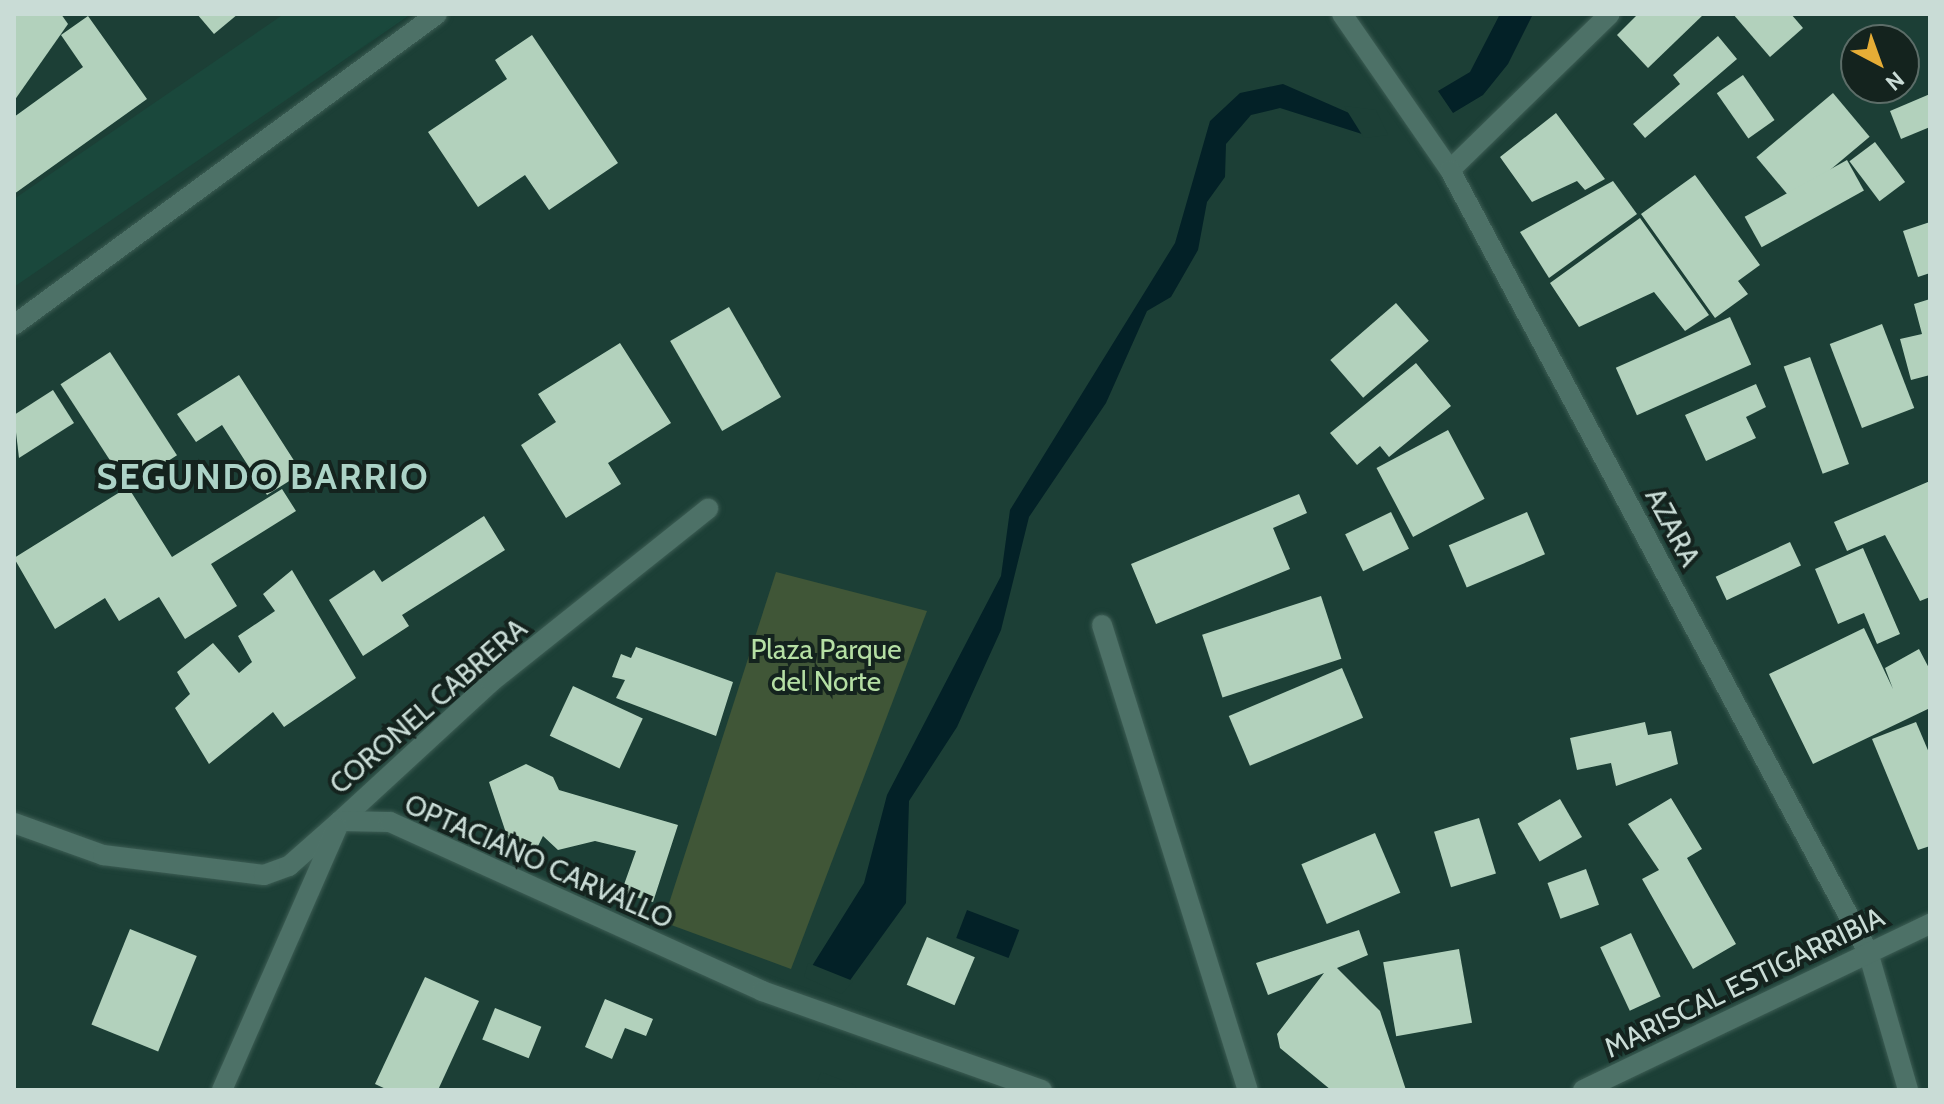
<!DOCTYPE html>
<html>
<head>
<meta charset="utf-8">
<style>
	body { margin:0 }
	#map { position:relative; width:1944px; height:1104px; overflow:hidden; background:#1c3f36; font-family:Cabin,sans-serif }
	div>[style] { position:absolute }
	.built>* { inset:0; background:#1a483c }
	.green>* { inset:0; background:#405637 }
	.water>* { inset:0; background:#032127; transform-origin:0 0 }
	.pier>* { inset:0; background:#1c3f36 }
	.building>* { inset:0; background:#b2d1bc; transform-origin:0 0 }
	.roads { filter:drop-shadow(0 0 2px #3d5d54) drop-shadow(0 0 2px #3d5d54) }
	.service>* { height:20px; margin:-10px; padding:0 10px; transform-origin:10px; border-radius:10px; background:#4d7167 }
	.minor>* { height:20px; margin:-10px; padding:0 10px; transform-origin:10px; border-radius:10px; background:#4d7167 }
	span { translate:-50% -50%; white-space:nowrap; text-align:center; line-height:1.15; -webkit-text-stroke:8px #14231e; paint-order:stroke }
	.street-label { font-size:28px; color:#c9dcd6 }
	.park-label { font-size:28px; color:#b5dfa4 }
	.district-label { font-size:36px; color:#acd3c7; font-weight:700; letter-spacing:2px }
	.frame { position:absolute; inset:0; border:16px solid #c9dcd6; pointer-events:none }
	.north { position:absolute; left:1840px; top:24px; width:80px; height:80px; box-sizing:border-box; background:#14231e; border:2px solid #5c6d68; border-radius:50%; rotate:139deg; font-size:22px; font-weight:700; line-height:32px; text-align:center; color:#c9dcd6 }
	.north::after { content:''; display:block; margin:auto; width:28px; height:36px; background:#e6ad36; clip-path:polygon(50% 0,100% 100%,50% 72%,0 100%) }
</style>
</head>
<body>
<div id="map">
	<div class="built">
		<i style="clip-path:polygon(284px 14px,411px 14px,14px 287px,14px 199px)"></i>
	</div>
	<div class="green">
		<i style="clip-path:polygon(776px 572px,927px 611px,791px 969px,663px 922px)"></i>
	</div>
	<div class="water">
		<i style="clip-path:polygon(1500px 14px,1533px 14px,1508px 64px,1483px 95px,1453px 113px,1438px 91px,1470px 72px)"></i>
		<i style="clip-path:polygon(1283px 84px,1356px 116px,1362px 134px,1280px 108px,1251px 115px,1226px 144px,1225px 177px,1207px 202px,1198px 250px,1171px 297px,1147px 311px,1106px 403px,1029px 517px,1001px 630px,957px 727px,909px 801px,906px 903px,843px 990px,807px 974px,864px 883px,887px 795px,1001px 576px,1010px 510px,1175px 243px,1210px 121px,1240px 93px)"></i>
		<i style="left:967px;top:910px;width:56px;height:30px;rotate:21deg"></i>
	</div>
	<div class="pier">
		<i style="clip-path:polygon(1344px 106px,1376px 110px,1388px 135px,1364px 138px)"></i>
		<i style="clip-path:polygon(808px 963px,853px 981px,842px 994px,804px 977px)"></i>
		<i style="clip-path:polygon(821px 1072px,855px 1085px,857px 1090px,817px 1082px)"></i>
	</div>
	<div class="building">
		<i style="clip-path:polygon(14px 14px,61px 14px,68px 24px,14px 101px)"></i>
		<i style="clip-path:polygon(197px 14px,238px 14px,214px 34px)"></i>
		<i style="clip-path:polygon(1638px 14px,1704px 14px,1648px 68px,1617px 35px)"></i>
		<i style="clip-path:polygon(1733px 14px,1791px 14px,1803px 28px,1770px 57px)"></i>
		<i style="clip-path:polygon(88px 16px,147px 99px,14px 194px,14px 117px,83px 67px,61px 35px)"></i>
		<i style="clip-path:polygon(532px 35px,618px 163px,549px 210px,525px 175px,478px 207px,428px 132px,507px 79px,495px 60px)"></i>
		<i style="clip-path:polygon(1718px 36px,1737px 59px,1645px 138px,1633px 124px,1680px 84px,1673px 75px)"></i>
		<i style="left:1743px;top:75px;width:55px;height:32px;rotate:55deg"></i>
		<i style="left:1833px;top:93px;width:57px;height:100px;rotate:50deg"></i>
		<i style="clip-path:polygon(1930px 94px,1930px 127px,1901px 139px,1890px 111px)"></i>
		<i style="clip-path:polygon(1556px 113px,1605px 179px,1585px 190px,1577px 181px,1532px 202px,1500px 157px)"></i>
		<i style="left:1875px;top:142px;width:50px;height:32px;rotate:53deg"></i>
		<i style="left:1847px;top:160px;width:35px;height:117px;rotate:61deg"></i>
		<i style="clip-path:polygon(1695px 175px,1760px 265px,1738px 281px,1748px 294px,1715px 318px,1641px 214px)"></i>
		<i style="clip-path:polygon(1613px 181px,1637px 214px,1549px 278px,1520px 232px)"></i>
		<i style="clip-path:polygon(1640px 218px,1709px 315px,1685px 331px,1654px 292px,1579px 327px,1550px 283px)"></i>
		<i style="clip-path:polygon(1930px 222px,1930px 273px,1918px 277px,1903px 231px)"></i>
		<i style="clip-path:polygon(1930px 299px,1930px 375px,1911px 380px,1900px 339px,1922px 334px,1914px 304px)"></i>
		<i style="left:1396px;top:303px;width:50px;height:87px;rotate:49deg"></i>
		<i style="left:729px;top:307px;width:104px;height:68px;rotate:60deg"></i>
		<i style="left:1730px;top:317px;width:52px;height:125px;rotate:66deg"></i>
		<i style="left:1882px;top:324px;width:90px;height:56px;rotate:69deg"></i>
		<i style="clip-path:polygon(620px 343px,671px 423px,608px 463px,621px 484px,566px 518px,521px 445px,556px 422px,538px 394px)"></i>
		<i style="left:110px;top:352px;width:123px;height:59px;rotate:57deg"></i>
		<i style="left:1810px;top:357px;width:114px;height:28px;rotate:70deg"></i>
		<i style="clip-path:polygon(1416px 363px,1451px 406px,1389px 457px,1380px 446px,1357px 465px,1330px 433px)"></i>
		<i style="clip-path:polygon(239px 375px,302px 473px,267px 495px,222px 425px,196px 442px,177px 414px)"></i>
		<i style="clip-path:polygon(1756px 384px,1766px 407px,1746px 417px,1756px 438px,1706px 461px,1685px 415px)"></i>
		<i style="clip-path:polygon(53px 390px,74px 423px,19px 458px,14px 415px)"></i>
		<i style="left:1448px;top:430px;width:78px;height:81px;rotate:62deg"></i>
		<i style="clip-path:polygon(1930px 481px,1930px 597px,1920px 601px,1885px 535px,1847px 551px,1834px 522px)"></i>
		<i style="clip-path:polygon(128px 487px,172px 557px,282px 489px,296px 511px,211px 564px,237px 606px,185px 639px,159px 597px,119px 621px,105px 598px,55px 629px,14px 558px)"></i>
		<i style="clip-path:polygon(1299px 494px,1307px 513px,1273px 528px,1290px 569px,1156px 624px,1131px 564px)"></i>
		<i style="left:1391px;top:512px;width:41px;height:51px;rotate:64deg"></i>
		<i style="left:1527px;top:512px;width:46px;height:85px;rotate:67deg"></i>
		<i style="clip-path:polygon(484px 516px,505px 550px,402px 615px,409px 626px,363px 656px,329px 600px,374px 570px,382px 582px)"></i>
		<i style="left:1790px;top:542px;width:26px;height:82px;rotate:65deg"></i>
		<i style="clip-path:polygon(1863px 548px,1900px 634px,1877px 644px,1864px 613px,1838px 624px,1815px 569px)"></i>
		<i style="clip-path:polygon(292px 570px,356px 678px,284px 727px,273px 712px,209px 764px,175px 708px,190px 694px,177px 672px,213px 643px,239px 673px,252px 662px,238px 636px,275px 611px,263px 594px)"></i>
		<i style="left:1321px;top:596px;width:66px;height:125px;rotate:72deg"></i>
		<i style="clip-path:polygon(1864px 628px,1893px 689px,1885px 668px,1919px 649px,1930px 670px,1930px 708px,1813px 764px,1769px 674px)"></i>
		<i style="clip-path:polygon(636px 647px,733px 682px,716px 736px,616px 698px,625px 680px,612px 677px,621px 654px,631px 658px)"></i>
		<i style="left:1342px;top:668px;width:54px;height:123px;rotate:67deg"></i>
		<i style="left:573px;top:686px;width:77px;height:55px;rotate:25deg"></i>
		<i style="clip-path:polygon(1645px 722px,1648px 735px,1671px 731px,1678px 764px,1616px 786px,1611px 763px,1577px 770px,1570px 738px)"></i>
		<i style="clip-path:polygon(1916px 722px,1930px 755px,1930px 846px,1918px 850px,1872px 739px)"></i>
		<i style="clip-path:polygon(526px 764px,553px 777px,559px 790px,678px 825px,653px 902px,621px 893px,636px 851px,595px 841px,558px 850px,543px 836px,536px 850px,508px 839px,489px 782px)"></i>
		<i style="clip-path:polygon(1671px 798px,1702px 849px,1687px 858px,1736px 944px,1693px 969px,1642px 879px,1659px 870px,1628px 824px)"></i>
		<i style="left:1560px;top:799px;width:44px;height:49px;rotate:60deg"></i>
		<i style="left:1479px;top:818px;width:58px;height:47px;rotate:73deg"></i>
		<i style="left:1375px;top:833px;width:65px;height:80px;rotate:67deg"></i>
		<i style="left:1586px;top:869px;width:38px;height:41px;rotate:70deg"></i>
		<i style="left:130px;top:929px;width:72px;height:103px;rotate:22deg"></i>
		<i style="clip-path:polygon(1359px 930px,1368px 955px,1337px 968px,1380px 1011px,1406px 1090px,1331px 1090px,1280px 1048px,1277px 1034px,1324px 973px,1268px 995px,1256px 963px)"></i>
		<i style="left:1631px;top:933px;width:70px;height:34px;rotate:65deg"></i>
		<i style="left:927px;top:937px;width:52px;height:52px;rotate:23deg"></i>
		<i style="left:1459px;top:949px;width:75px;height:77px;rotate:80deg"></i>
		<i style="clip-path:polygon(425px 977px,479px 1001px,438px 1090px,388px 1090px,375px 1084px)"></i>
		<i style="clip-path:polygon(605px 999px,653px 1019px,646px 1036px,625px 1028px,612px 1059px,585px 1047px)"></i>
		<i style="left:495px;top:1008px;width:50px;height:34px;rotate:22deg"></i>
	</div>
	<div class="roads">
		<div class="service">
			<i style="left:1450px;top:170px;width:223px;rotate:-44.3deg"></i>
			<i style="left:14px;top:325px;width:525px;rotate:-36.32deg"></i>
			<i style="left:340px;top:821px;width:205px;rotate:-42.6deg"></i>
			<i style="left:491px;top:682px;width:278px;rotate:-38.6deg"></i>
		</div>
		<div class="minor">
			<i style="left:1342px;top:14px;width:190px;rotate:55.3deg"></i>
			<i style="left:1450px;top:170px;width:887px;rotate:61.87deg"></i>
			<i style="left:1868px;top:952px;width:144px;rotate:73.8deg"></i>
			<i style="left:1102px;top:625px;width:487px;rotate:72.6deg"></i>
			<i style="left:14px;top:823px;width:95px;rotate:19.8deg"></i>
			<i style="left:103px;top:855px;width:162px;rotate:7.1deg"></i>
			<i style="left:264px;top:875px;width:27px;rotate:-20deg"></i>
			<i style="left:289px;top:866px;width:68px;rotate:-41.4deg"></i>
			<i style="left:340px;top:821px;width:50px;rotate:1.1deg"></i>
			<i style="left:390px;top:822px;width:409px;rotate:24.4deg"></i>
			<i style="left:762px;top:991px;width:297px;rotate:19.5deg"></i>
			<i style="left:222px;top:1090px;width:286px;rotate:-66.3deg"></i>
			<i style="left:1583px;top:1090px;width:385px;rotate:-25.6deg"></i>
		</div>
	</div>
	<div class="street-label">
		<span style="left:1673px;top:527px;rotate:62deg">AZARA</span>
		<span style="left:428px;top:706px;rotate:-41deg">CORONEL CABRERA</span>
		<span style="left:539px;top:861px;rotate:24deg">OPTACIANO CARVALLO</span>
		<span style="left:1744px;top:982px;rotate:-26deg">MARISCAL ESTIGARRIBIA</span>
	</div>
	<div class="park-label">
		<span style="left:826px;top:665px">Plaza Parque<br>del Norte</span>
	</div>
	<div class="district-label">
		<span style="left:263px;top:477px">SEGUNDO BARRIO</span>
	</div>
	<div class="frame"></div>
	<div class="north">N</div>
</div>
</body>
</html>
